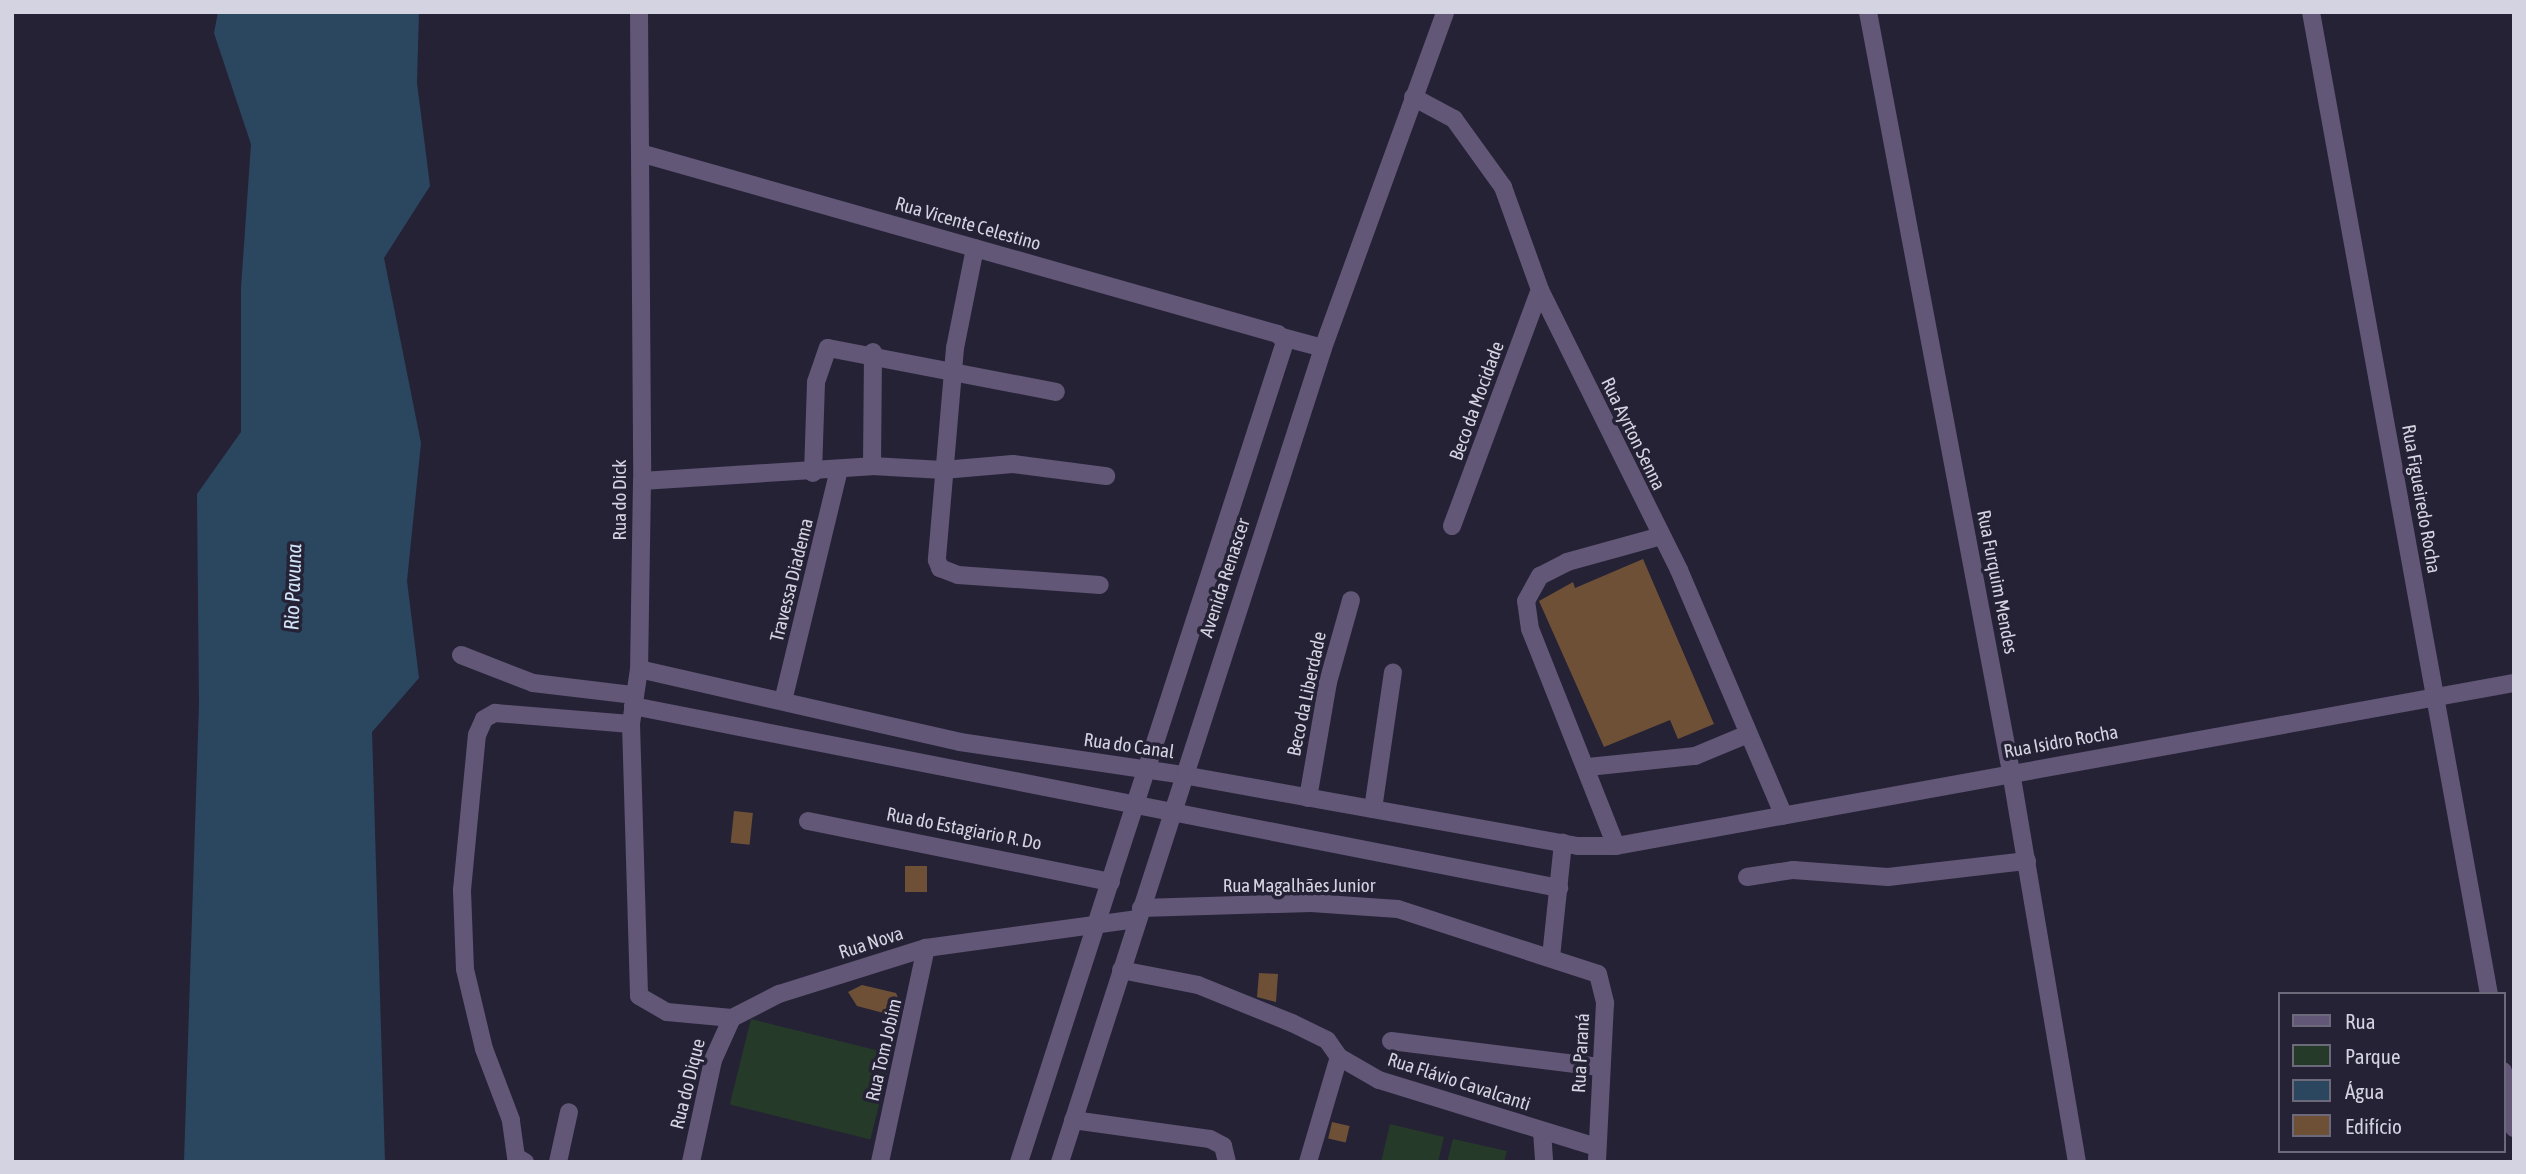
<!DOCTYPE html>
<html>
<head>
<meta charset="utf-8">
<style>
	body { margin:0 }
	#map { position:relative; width:2526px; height:1174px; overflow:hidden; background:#252236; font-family:"Asap Condensed",sans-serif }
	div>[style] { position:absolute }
	.green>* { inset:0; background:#263a29; transform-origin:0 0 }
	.water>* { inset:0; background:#2b4760 }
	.building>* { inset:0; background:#6d5036; transform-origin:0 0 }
	.minor>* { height:18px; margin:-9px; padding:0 9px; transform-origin:9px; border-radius:9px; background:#625777 }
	span { translate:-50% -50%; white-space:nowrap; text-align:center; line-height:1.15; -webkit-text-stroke:7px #252236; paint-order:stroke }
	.street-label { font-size:19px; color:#d4d3e1 }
	.water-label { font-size:21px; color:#d1e4f8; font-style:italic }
	.frame { position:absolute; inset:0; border:14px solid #d4d3e1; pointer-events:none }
	.legend { position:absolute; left:2278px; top:992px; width:228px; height:161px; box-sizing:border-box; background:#252236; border:2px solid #6b697a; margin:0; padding:9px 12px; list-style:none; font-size:21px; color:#d4d3e1 }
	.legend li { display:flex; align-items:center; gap:14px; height:35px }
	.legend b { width:35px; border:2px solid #6b697a }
</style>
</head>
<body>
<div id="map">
	<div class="green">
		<i style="left:751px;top:1019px;width:145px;height:88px;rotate:14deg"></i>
		<i style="clip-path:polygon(1390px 1124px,1444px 1137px,1438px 1162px,1381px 1162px)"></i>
		<i style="clip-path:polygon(1453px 1139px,1507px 1151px,1504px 1162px,1447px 1162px)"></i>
	</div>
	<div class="water">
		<i style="clip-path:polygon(218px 12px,419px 12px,417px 83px,430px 186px,384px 258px,421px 443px,407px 581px,419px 678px,372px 732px,385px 1162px,184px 1162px,199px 704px,197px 494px,241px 432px,241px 288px,251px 144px,214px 33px)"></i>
	</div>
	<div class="building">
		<i style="clip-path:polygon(1643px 559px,1714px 724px,1678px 739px,1670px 720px,1604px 747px,1539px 601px,1573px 582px,1575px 588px)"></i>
		<i style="left:734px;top:811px;width:19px;height:32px;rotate:6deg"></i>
		<i style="left:905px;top:866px;width:22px;height:26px"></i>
		<i style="clip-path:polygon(1259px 973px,1278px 974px,1276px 1002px,1257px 997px)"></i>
		<i style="clip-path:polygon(862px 985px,896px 993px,902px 1007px,891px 1015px,857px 1006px,848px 992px)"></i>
		<i style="left:1332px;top:1122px;width:18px;height:17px;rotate:13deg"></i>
	</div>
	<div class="minor">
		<i style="left:639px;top:12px;width:469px;rotate:89.6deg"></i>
		<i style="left:642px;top:481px;width:188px;rotate:90.9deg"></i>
		<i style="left:639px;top:669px;width:56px;rotate:98.3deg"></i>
		<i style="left:631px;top:724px;width:272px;rotate:88.3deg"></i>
		<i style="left:639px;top:996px;width:32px;rotate:30deg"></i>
		<i style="left:667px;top:1012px;width:65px;rotate:5.3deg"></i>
		<i style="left:732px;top:1018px;width:53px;rotate:-27.1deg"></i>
		<i style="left:779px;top:994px;width:154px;rotate:-17.4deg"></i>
		<i style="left:926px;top:948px;width:214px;rotate:-7.8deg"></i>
		<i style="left:1868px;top:12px;width:773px;rotate:79.34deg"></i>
		<i style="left:2011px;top:772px;width:396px;rotate:80.4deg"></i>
		<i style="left:2311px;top:12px;width:998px;rotate:79.73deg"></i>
		<i style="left:1413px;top:97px;width:47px;rotate:28.2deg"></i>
		<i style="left:1454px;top:119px;width:84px;rotate:54.2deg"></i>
		<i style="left:1503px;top:187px;width:109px;rotate:70.2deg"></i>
		<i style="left:1540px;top:290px;width:313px;rotate:63.6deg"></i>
		<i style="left:1679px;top:570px;width:267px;rotate:66.9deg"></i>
		<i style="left:640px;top:153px;width:663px;rotate:15.84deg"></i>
		<i style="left:1278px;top:334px;width:11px;rotate:49deg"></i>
		<i style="left:1285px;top:342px;width:862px;rotate:107.97deg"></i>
		<i style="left:975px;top:248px;width:102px;rotate:101.3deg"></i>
		<i style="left:955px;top:348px;width:213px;rotate:94.9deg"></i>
		<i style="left:937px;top:560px;width:9px;rotate:69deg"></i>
		<i style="left:940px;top:568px;width:19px;rotate:21deg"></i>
		<i style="left:958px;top:575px;width:142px;rotate:4deg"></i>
		<i style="left:1282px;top:337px;width:42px;rotate:15deg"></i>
		<i style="left:872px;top:466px;width:114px;rotate:-89.5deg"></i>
		<i style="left:813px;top:473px;width:91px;rotate:-88.1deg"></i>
		<i style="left:816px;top:382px;width:36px;rotate:-71deg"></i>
		<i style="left:828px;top:348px;width:232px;rotate:10.9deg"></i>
		<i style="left:642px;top:481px;width:230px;rotate:-3.7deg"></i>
		<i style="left:872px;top:466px;width:71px;rotate:3.2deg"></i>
		<i style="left:943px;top:470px;width:70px;rotate:-4.9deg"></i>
		<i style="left:1013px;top:464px;width:94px;rotate:7.4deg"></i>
		<i style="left:1452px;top:526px;width:252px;rotate:-69.6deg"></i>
		<i style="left:461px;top:655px;width:77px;rotate:21.3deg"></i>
		<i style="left:533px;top:683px;width:102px;rotate:6.8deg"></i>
		<i style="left:639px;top:669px;width:329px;rotate:12.8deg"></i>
		<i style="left:960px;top:742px;width:225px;rotate:8.4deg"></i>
		<i style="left:1183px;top:775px;width:401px;rotate:10.2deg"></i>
		<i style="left:1578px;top:846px;width:38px"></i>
		<i style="left:1616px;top:846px;width:913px;rotate:-10.29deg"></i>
		<i style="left:783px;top:701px;width:239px;rotate:-76.4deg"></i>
		<i style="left:633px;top:706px;width:944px;rotate:11.12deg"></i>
		<i style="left:1588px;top:767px;width:108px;rotate:-5.9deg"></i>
		<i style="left:1695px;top:756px;width:57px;rotate:-22.5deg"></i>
		<i style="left:1308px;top:798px;width:118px;rotate:-80.2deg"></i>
		<i style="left:1328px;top:682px;width:85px;rotate:-74.3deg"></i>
		<i style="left:1373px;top:809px;width:138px;rotate:-81.7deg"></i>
		<i style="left:808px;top:821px;width:309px;rotate:11.4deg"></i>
		<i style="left:1616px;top:846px;width:233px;rotate:-111.6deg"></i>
		<i style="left:1530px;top:629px;width:28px;rotate:-98deg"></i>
		<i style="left:1526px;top:601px;width:29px;rotate:-61deg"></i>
		<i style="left:1540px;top:576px;width:30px;rotate:-27deg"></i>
		<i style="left:1567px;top:562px;width:94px;rotate:-15.4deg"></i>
		<i style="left:1747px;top:877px;width:47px;rotate:-8.7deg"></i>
		<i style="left:1793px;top:870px;width:95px;rotate:4.2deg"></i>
		<i style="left:1888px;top:877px;width:140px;rotate:-6.6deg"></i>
		<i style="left:1141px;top:908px;width:170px;rotate:-1.7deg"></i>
		<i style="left:1311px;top:903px;width:87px;rotate:3.9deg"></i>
		<i style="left:1398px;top:909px;width:210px;rotate:18deg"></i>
		<i style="left:1598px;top:974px;width:30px;rotate:76deg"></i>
		<i style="left:1605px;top:1003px;width:159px;rotate:92.9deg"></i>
		<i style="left:1551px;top:957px;width:115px;rotate:-84deg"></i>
		<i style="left:1121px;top:970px;width:78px;rotate:11deg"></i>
		<i style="left:1198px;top:985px;width:101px;rotate:22deg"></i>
		<i style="left:1292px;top:1023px;width:39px;rotate:26deg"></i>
		<i style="left:1327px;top:1040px;width:21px;rotate:55deg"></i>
		<i style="left:1339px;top:1057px;width:46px;rotate:29.9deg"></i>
		<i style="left:1379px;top:1080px;width:228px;rotate:17.1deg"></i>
		<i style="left:1391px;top:1041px;width:212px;rotate:7.1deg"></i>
		<i style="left:2503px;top:1071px;width:58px;rotate:79.1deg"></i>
		<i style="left:1073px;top:1120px;width:138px;rotate:7.9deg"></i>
		<i style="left:1210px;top:1139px;width:15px;rotate:28deg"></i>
		<i style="left:1223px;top:1146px;width:16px;rotate:76deg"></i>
		<i style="left:1542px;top:1131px;width:31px;rotate:86deg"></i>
		<i style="left:525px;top:1162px;width:10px;rotate:-151deg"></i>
		<i style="left:516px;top:1157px;width:37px;rotate:-98deg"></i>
		<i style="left:511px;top:1120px;width:76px;rotate:-110.8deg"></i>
		<i style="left:484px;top:1049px;width:82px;rotate:-103.4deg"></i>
		<i style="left:465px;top:969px;width:79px;rotate:-92.2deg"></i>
		<i style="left:462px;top:890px;width:156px;rotate:-84.5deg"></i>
		<i style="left:477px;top:735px;width:17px;rotate:-66deg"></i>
		<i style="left:484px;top:719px;width:13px;rotate:-29deg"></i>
		<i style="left:495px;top:713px;width:136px;rotate:4.6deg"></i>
		<i style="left:558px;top:1162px;width:51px;rotate:-77.6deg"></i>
		<i style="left:691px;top:1162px;width:104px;rotate:-77.8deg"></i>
		<i style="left:713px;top:1060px;width:46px;rotate:-65.7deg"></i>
		<i style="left:880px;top:1162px;width:219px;rotate:-77.9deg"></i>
		<i style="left:1060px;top:1162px;width:855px;rotate:-72.09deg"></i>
		<i style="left:1323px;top:348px;width:357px;rotate:-70deg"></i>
		<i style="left:1308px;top:1162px;width:109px;rotate:-73.6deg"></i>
	</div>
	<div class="street-label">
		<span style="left:968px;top:224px;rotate:16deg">Rua Vicente Celestino</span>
		<span style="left:1477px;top:401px;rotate:-70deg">Beco da Mocidade</span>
		<span style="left:1633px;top:434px;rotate:64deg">Rua Ayrton Senna</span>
		<span style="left:2421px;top:499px;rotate:80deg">Rua Figueiredo Rocha</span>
		<span style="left:620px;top:500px;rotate:-90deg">Rua do Dick</span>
		<span style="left:1225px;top:578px;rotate:-72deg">Avenida Renascer</span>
		<span style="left:792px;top:580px;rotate:-76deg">Travessa Diadema</span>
		<span style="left:1997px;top:582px;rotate:79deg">Rua Furquim Mendes</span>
		<span style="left:1307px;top:694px;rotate:-78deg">Beco da Liberdade</span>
		<span style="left:2061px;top:742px;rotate:-10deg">Rua Isidro Rocha</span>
		<span style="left:1129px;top:746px;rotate:8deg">Rua do Canal</span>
		<span style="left:964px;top:829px;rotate:11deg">Rua do Estagiario R. Do</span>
		<span style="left:1299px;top:886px">Rua Magalhães Junior</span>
		<span style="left:871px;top:943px;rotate:-18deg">Rua Nova</span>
		<span style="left:884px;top:1050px;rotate:-77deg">Rua Tom Jobim</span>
		<span style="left:1581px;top:1053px;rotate:-87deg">Rua Paraná</span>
		<span style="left:1459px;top:1082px;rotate:18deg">Rua Flávio Cavalcanti</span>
		<span style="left:688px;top:1084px;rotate:-76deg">Rua do Dique</span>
	</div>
	<div class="water-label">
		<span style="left:292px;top:587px;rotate:-88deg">Rio Pavuna</span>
	</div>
	<div class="frame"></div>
	<ul class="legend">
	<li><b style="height:9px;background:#625777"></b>Rua</li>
	<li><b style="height:19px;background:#263a29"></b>Parque</li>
	<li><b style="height:19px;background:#2b4760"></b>Água</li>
	<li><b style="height:19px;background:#6d5036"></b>Edifício</li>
	</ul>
</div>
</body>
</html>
